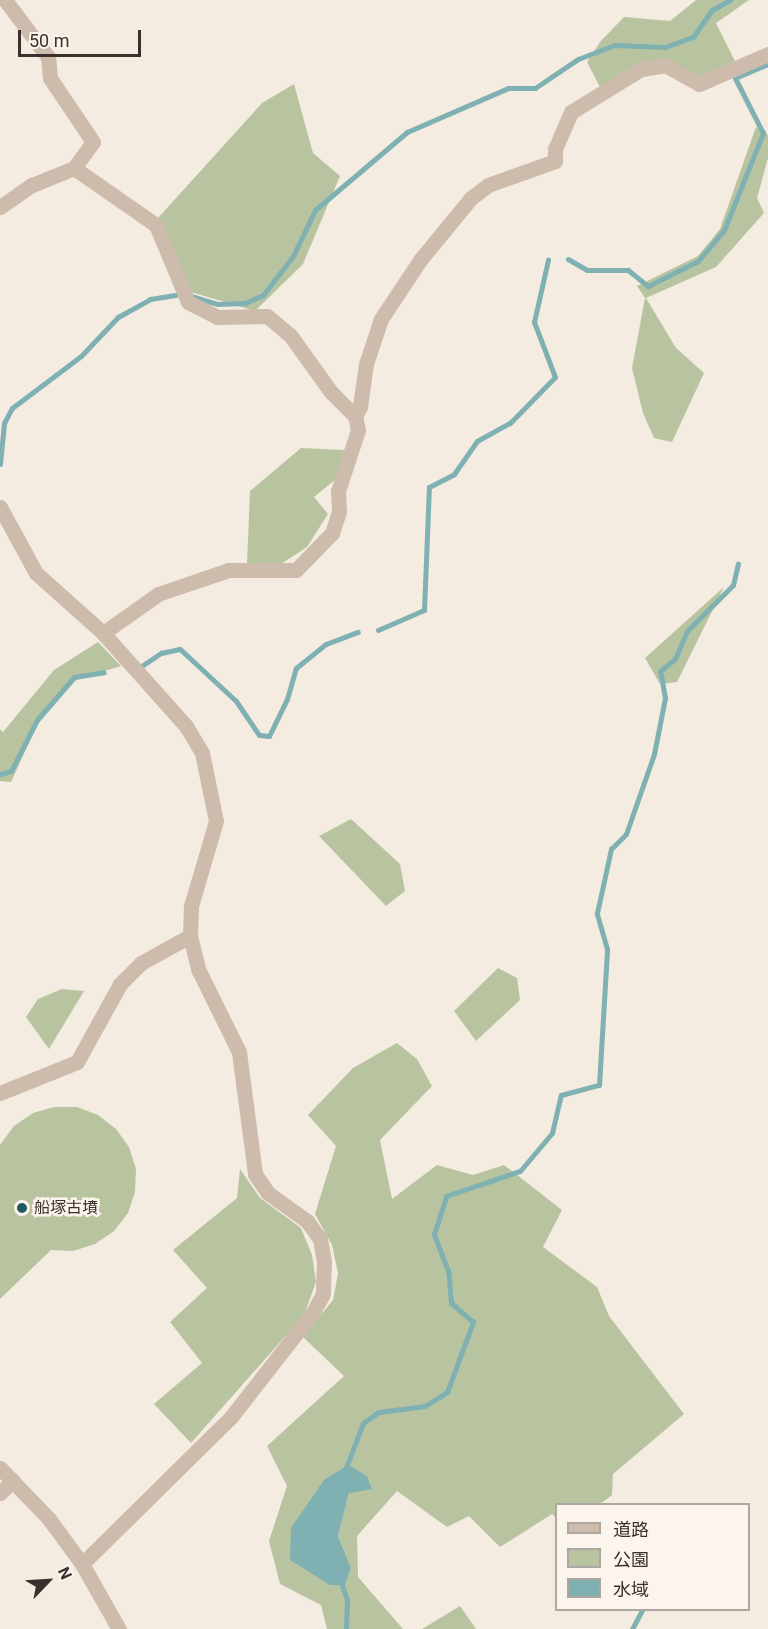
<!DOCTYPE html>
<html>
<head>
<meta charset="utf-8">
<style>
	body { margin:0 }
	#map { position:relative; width:768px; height:1629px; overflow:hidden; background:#f4ebe1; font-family:Roboto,"Noto Sans JP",sans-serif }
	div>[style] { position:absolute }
	.green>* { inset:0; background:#b8c4a0 }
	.water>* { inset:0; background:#7fb0b2 }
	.stream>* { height:5px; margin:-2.5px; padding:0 2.5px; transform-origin:2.5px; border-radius:2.5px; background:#7fb0b2 }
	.minor>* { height:15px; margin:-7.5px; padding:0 7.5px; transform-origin:7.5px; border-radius:7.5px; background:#cdbbac }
	.dots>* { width:16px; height:16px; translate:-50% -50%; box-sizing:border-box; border:3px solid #fbf5ee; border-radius:50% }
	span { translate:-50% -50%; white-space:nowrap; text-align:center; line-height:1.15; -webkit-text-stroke:5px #fbf5ee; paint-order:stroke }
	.poi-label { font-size:16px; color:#3b302b }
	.left { translate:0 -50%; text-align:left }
	.legend { position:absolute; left:555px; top:1503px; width:195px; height:108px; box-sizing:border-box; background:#fbf5ee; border:2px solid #aea6a0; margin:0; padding:8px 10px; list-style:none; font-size:18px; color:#3b302b }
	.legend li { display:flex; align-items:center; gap:12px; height:30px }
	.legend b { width:30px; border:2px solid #aea6a0 }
	.north { position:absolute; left:18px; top:1551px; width:60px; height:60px; -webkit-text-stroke:4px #fbf5ee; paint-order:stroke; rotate:65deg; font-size:16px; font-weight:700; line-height:24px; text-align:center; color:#3b302b }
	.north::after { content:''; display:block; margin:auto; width:21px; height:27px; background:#3b302b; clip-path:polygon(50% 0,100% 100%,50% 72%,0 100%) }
	.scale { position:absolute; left:18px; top:30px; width:123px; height:27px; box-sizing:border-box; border:3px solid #3b302b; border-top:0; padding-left:8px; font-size:18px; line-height:21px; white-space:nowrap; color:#3b302b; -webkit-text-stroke:4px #fbf5ee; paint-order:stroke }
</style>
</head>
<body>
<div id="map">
	<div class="green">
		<i style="clip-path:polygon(696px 0,749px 0,716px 23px,735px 61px,702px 79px,666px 60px,602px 91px,587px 62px,600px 42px,624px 17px,670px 21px)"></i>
		<i style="clip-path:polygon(294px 84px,313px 153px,340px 176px,303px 264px,255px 311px,191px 292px,158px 218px,262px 103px)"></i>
		<i style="clip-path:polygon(756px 127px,768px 135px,768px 158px,757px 198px,764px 213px,716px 267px,646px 298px,676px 348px,704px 373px,672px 442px,654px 438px,643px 413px,632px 368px,645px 298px,637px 286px,698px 256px,720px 229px)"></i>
		<i style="clip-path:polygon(301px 448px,345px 450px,336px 479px,314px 497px,328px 514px,307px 547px,281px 564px,247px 563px,250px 491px)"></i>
		<i style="clip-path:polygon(724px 587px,677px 682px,660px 684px,645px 658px)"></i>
		<i style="clip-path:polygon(98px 642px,121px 666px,76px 680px,38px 723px,11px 782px,0 781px,0 729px,3px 732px,54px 670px)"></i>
		<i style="clip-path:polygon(351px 819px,400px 864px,405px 891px,386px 906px,319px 836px)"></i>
		<i style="clip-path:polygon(498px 968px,517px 978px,520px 1000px,476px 1041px,454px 1011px)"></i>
		<i style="clip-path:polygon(62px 989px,84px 991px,49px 1049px,26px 1017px,38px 999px)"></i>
		<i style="clip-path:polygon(evenodd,397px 1043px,417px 1059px,432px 1086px,380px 1140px,392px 1199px,437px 1165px,473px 1175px,504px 1165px,562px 1210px,543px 1247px,597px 1287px,609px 1316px,684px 1414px,613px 1474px,612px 1495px,600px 1504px,556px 1504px,556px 1518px,552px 1514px,500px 1547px,469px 1516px,447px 1527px,397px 1491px,357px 1536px,358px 1577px,403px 1629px,327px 1629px,321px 1605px,280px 1584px,269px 1541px,287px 1486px,267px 1446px,344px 1376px,303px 1337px,333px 1300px,338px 1273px,332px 1245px,315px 1214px,336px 1146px,308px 1115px,353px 1068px,397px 1043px,324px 1480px,349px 1493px,338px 1536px,351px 1568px,345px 1585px,324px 1480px)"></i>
		<i style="clip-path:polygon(54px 1107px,77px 1107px,98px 1115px,116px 1129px,129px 1147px,136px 1169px,135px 1192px,128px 1213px,114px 1231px,95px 1244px,73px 1251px,51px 1250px,0 1299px,0 1145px,14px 1126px,33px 1113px)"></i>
		<i style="clip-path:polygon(240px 1169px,260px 1198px,301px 1228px,312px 1255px,316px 1282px,304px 1315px,191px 1443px,154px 1404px,202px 1363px,170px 1322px,207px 1288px,173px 1250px,237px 1198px)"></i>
		<i style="clip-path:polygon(460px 1606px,476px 1629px,422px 1629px)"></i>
	</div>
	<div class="water">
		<i style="clip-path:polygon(348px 1465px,367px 1476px,372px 1489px,349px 1493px,338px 1536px,351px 1568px,345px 1585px,330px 1585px,290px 1560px,291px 1528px,324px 1480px)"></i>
	</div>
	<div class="stream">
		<i style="left:568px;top:259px;width:22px;rotate:30deg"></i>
		<i style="left:587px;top:270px;width:41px"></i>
		<i style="left:628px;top:270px;width:26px;rotate:39deg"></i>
		<i style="left:648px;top:286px;width:56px;rotate:-26.6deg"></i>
		<i style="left:698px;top:261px;width:40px;rotate:-50deg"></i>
		<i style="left:724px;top:230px;width:105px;rotate:-68.1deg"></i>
		<i style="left:763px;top:133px;width:62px;rotate:-117deg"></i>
		<i style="left:735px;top:78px;width:36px;rotate:-23deg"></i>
		<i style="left:191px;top:296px;width:27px;rotate:17deg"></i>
		<i style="left:217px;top:304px;width:28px;rotate:-2deg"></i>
		<i style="left:245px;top:303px;width:20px;rotate:-24deg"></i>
		<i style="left:263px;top:295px;width:49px;rotate:-52.4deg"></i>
		<i style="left:293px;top:256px;width:51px;rotate:-64.4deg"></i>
		<i style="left:315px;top:210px;width:121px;rotate:-40.3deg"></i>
		<i style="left:407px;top:132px;width:110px;rotate:-23.5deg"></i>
		<i style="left:508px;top:88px;width:27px"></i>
		<i style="left:535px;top:88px;width:52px;rotate:-34deg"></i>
		<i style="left:578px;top:59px;width:39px;rotate:-21deg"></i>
		<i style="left:614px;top:45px;width:51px;rotate:2.2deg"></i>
		<i style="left:665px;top:47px;width:30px;rotate:-20deg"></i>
		<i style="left:693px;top:37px;width:33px;rotate:-55deg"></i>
		<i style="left:712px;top:10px;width:21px;rotate:-29deg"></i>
		<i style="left:0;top:464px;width:41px;rotate:-84.4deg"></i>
		<i style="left:4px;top:423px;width:17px;rotate:-62deg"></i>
		<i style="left:12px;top:408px;width:86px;rotate:-37deg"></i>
		<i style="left:81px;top:356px;width:54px;rotate:-46.5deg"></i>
		<i style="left:118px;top:317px;width:37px;rotate:-29deg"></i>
		<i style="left:150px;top:299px;width:32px;rotate:-9deg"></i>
		<i style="left:378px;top:630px;width:50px;rotate:-23.5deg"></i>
		<i style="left:424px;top:610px;width:123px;rotate:-87.7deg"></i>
		<i style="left:429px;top:487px;width:28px;rotate:-27deg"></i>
		<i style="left:454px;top:474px;width:40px;rotate:-55.1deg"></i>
		<i style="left:477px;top:441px;width:38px;rotate:-29deg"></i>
		<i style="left:510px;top:423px;width:64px;rotate:-45.6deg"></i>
		<i style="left:555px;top:377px;width:59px;rotate:-110.9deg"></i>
		<i style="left:534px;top:322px;width:64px;rotate:-77.3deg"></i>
		<i style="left:143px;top:665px;width:22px;rotate:-34deg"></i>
		<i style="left:161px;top:653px;width:19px;rotate:-12deg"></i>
		<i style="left:180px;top:649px;width:76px;rotate:42.9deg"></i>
		<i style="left:236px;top:701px;width:41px;rotate:55.9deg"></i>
		<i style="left:259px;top:735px;width:10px;rotate:6deg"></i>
		<i style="left:269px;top:736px;width:41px;rotate:-64.1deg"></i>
		<i style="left:287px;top:699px;width:32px;rotate:-74deg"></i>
		<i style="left:296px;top:668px;width:38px;rotate:-39deg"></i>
		<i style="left:326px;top:644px;width:34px;rotate:-21deg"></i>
		<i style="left:0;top:774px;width:11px;rotate:-15deg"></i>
		<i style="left:11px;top:771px;width:57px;rotate:-63deg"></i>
		<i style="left:37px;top:720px;width:57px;rotate:-49.3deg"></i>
		<i style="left:74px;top:677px;width:30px;rotate:-9deg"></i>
		<i style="left:345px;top:1470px;width:50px;rotate:-69deg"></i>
		<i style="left:363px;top:1423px;width:19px;rotate:-35deg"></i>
		<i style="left:379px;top:1412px;width:46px;rotate:-7.4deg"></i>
		<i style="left:425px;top:1406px;width:26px;rotate:-32deg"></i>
		<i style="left:447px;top:1392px;width:75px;rotate:-69.6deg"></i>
		<i style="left:473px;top:1322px;width:29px;rotate:-139deg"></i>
		<i style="left:451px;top:1303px;width:32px;rotate:-95deg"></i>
		<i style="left:448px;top:1271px;width:40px;rotate:-111deg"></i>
		<i style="left:434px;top:1234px;width:40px;rotate:-72deg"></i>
		<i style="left:446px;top:1196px;width:78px;rotate:-18.7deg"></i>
		<i style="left:520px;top:1171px;width:50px;rotate:-49.9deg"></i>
		<i style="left:552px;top:1133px;width:39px;rotate:-77deg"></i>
		<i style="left:561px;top:1095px;width:39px;rotate:-15deg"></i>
		<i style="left:599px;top:1085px;width:136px;rotate:-86.6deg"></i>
		<i style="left:607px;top:949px;width:37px;rotate:-106deg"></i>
		<i style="left:597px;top:913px;width:66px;rotate:-77.7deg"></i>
		<i style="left:611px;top:849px;width:21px;rotate:-45deg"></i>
		<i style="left:626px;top:834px;width:85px;rotate:-70.7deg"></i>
		<i style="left:654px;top:754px;width:57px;rotate:-78.9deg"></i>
		<i style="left:665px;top:698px;width:27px;rotate:-100deg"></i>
		<i style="left:660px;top:671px;width:19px;rotate:-39deg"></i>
		<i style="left:675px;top:659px;width:30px;rotate:-67deg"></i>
		<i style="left:687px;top:631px;width:65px;rotate:-45deg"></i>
		<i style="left:733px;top:585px;width:22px;rotate:-77deg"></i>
		<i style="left:340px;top:1580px;width:20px;rotate:70deg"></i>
		<i style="left:347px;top:1599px;width:30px;rotate:92deg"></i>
		<i style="left:632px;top:1629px;width:21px;rotate:-62deg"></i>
	</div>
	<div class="minor">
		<i style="left:74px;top:168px;width:100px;rotate:34.8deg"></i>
		<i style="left:156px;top:225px;width:83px;rotate:67.4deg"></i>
		<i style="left:188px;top:302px;width:33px;rotate:27deg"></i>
		<i style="left:217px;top:317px;width:50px;rotate:-1.1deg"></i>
		<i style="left:267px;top:316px;width:30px;rotate:40deg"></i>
		<i style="left:290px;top:335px;width:70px;rotate:54.3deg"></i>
		<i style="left:331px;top:392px;width:34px;rotate:45deg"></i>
		<i style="left:0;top:207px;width:39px;rotate:-35deg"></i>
		<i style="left:32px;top:185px;width:45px;rotate:-22deg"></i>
		<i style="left:74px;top:168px;width:32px;rotate:-54deg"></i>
		<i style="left:93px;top:142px;width:77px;rotate:-123.9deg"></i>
		<i style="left:50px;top:78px;width:21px;rotate:-95deg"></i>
		<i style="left:48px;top:57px;width:71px;rotate:-127deg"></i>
		<i style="left:0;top:507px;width:75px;rotate:61.4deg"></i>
		<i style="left:36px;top:573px;width:90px;rotate:41.8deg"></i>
		<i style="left:103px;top:633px;width:125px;rotate:48.3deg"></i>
		<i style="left:186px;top:726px;width:31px;rotate:59deg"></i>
		<i style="left:202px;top:753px;width:69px;rotate:78.4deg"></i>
		<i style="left:216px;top:821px;width:89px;rotate:106.4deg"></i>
		<i style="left:191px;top:906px;width:30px;rotate:92deg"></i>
		<i style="left:190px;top:936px;width:36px;rotate:76deg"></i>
		<i style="left:199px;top:971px;width:90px;rotate:63.7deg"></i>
		<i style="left:239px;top:1052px;width:123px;rotate:82.5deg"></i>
		<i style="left:255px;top:1174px;width:23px;rotate:56deg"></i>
		<i style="left:268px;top:1193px;width:48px;rotate:35.7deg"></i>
		<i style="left:307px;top:1221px;width:22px;rotate:54deg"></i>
		<i style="left:320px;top:1239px;width:22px;rotate:80deg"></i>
		<i style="left:324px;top:1261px;width:33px;rotate:92deg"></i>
		<i style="left:323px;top:1294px;width:21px;rotate:119deg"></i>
		<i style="left:313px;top:1312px;width:133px;rotate:128deg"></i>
		<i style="left:231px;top:1417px;width:209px;rotate:135.4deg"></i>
		<i style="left:103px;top:633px;width:67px;rotate:-35.3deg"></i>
		<i style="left:158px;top:594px;width:75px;rotate:-18.7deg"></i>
		<i style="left:229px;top:570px;width:67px"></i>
		<i style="left:296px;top:570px;width:52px;rotate:-45.8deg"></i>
		<i style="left:332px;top:533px;width:23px;rotate:-72deg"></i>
		<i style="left:339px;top:511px;width:20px;rotate:-93deg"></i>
		<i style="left:338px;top:491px;width:64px;rotate:-71.8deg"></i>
		<i style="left:358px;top:430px;width:14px;rotate:-102deg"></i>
		<i style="left:355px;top:416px;width:10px;rotate:-61deg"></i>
		<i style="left:360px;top:407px;width:43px;rotate:-82.1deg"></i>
		<i style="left:366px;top:364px;width:47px;rotate:-71.6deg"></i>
		<i style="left:381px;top:319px;width:71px;rotate:-56.5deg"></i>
		<i style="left:420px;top:260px;width:80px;rotate:-50.6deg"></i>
		<i style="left:471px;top:198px;width:21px;rotate:-37deg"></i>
		<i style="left:488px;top:185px;width:71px;rotate:-19.7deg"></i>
		<i style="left:555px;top:161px;width:12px;rotate:-90deg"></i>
		<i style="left:555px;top:149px;width:40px;rotate:-66.6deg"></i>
		<i style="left:571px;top:112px;width:82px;rotate:-31.6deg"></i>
		<i style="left:641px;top:69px;width:24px;rotate:-9deg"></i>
		<i style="left:665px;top:65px;width:39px;rotate:29deg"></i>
		<i style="left:699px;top:84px;width:75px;rotate:-23.5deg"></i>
		<i style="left:0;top:1093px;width:83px;rotate:-21.9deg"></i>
		<i style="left:77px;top:1062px;width:89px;rotate:-61.1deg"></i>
		<i style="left:120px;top:984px;width:30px;rotate:-45deg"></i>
		<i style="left:141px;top:963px;width:56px;rotate:-28.9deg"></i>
		<i style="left:0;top:1468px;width:71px;rotate:46.1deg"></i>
		<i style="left:49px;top:1519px;width:56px;rotate:53.7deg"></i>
		<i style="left:82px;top:1564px;width:75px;rotate:60.4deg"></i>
		<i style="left:0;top:1493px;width:18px;rotate:-45deg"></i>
	</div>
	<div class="dots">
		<i style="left:22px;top:1208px;background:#1f5a5e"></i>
	</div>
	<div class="poi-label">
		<span class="left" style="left:34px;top:1208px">船塚古墳</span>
	</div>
	<ul class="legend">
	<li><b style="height:8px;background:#cdbbac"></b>道路</li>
	<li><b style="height:16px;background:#b8c4a0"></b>公園</li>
	<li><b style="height:16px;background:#7fb0b2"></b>水域</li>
	</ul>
	<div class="north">N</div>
	<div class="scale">50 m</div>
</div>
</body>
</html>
